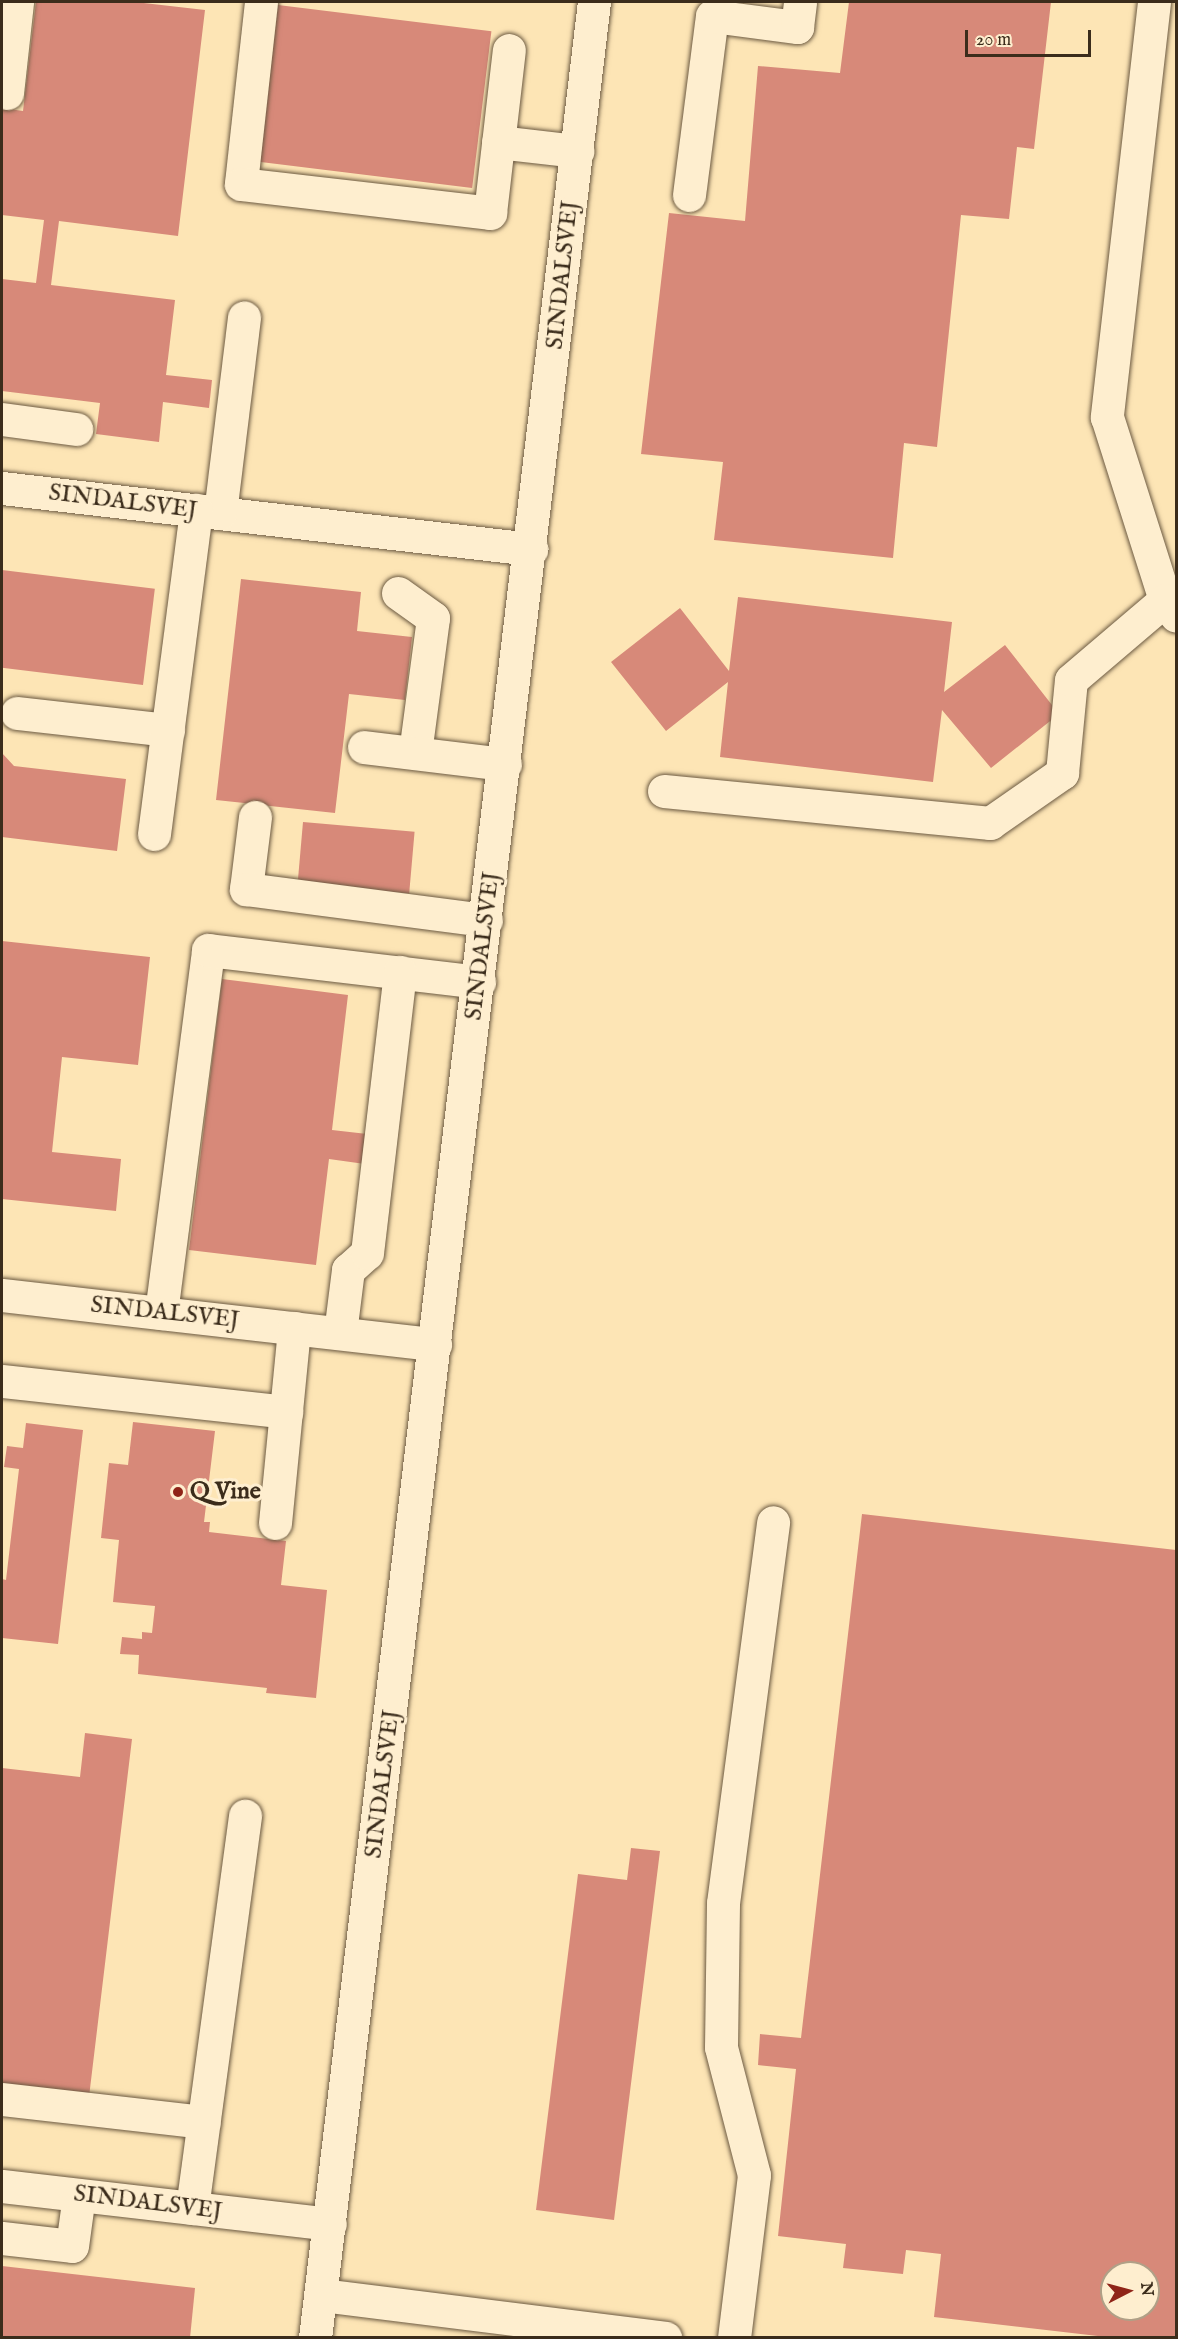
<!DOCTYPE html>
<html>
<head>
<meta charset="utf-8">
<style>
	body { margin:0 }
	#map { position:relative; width:1178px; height:2339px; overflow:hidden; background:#fde5b5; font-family:"IM FELL English",serif }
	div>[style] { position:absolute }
	.building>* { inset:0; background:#d78979; transform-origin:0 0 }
	.roads { filter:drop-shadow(0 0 2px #6c5a42) drop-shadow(0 0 2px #6c5a42) }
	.minor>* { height:33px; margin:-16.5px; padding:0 16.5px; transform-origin:16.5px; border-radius:16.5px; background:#feeecf }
	.dots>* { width:16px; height:16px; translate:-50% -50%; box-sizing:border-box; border:3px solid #feeecf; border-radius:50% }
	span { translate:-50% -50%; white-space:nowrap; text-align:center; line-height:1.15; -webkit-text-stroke:6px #feeecf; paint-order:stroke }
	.street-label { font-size:24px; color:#3b2c1b }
	.poi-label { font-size:24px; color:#3b2c1b; font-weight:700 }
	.left { translate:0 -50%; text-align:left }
	.frame { position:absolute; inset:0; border:3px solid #3b2c1b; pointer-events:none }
	.north { position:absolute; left:1100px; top:2261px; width:60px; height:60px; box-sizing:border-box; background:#feeecf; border:2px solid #b0a087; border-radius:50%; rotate:84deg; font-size:16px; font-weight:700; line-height:24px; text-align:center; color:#3b2c1b }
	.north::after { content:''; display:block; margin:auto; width:21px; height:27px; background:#8f2418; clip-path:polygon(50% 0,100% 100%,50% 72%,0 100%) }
	.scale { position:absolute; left:965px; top:30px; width:126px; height:27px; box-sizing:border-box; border:3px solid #3b2c1b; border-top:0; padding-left:8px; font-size:18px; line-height:21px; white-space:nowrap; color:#3b2c1b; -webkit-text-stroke:4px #feeecf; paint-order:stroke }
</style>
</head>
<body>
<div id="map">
	<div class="building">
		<i style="clip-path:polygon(36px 2px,135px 2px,205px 10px,178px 236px,59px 221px,51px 285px,175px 300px,166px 375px,212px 380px,209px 408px,163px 402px,159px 442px,96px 434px,100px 403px,2px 391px,2px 279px,36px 283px,44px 220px,2px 215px,2px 108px,23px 111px)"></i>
		<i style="clip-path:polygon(849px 2px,1051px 2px,1034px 149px,1017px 147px,1009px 219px,961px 215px,937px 447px,904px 443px,893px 558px,714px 540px,723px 462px,641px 454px,669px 213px,745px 221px,758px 66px,840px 73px)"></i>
		<i style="left:278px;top:5px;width:215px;height:158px;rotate:7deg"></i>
		<i style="left:2px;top:570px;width:154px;height:97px;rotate:7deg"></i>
		<i style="clip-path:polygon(241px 579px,361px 592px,357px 631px,412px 637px,405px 700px,349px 694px,335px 813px,216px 800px)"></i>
		<i style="clip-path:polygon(738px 597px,952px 622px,944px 692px,1005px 645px,1059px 714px,991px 768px,942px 710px,933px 782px,720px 757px,728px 682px,666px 731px,611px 662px,680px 608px,729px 671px)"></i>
		<i style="clip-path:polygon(2px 753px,14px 766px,126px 779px,117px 851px,2px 837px)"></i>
		<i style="left:303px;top:822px;width:112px;height:62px;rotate:5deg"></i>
		<i style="clip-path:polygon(2px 941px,150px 957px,138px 1065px,62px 1057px,52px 1152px,121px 1159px,116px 1211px,2px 1199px)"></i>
		<i style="clip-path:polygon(222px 979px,348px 995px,332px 1130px,376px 1135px,372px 1165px,329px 1159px,316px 1265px,189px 1250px)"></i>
		<i style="clip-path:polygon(133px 1422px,215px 1431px,204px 1522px,210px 1522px,209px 1532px,286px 1541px,281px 1585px,327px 1590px,316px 1698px,266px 1693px,267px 1688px,138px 1674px,139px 1655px,120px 1654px,122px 1637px,142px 1639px,142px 1632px,152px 1633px,155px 1606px,113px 1602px,119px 1540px,101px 1538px,109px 1463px,128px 1465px)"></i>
		<i style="clip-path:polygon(26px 1423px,83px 1430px,58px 1644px,2px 1638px,2px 1579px,6px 1580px,19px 1469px,4px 1467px,7px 1446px,23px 1448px)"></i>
		<i style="clip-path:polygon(evenodd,862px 1514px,1176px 1550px,1176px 2338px,1115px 2338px,934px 2317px,941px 2254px,906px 2250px,903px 2274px,843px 2268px,846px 2244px,778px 2236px,796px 2069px,758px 2065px,760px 2034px,801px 2038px,862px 1514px,1112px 2273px,1148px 2273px,1148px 2309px,1112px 2309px,1112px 2273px)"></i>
		<i style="clip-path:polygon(85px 1733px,132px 1739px,89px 2097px,2px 2087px,2px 1768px,80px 1777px)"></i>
		<i style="clip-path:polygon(631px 1848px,660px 1851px,614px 2220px,536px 2210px,578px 1874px,627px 1880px)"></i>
		<i style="clip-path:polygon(2px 2266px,195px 2288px,190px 2338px,2px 2338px)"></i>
	</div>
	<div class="roads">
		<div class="minor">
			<i style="left:261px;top:2px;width:183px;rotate:96.3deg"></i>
			<i style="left:241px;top:184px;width:251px;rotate:6.6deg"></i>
			<i style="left:490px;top:213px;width:164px;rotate:-83.4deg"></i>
			<i style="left:1154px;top:2px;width:418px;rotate:96.5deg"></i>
			<i style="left:1107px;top:417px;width:192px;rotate:72.4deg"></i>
			<i style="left:1165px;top:600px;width:19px;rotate:55deg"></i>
			<i style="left:7px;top:93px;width:92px;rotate:-83.7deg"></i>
			<i style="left:498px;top:142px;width:80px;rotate:6.5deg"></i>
			<i style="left:689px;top:195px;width:180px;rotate:-82.7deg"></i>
			<i style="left:712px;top:16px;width:86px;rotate:7.4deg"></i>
			<i style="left:797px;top:27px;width:25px;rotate:-83deg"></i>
			<i style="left:2px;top:419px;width:75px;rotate:7.7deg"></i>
			<i style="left:2px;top:488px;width:533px;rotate:6.58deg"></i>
			<i style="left:220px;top:513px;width:197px;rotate:-83deg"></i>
			<i style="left:398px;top:593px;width:43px;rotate:35.5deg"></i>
			<i style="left:433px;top:618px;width:136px;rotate:97.6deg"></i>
			<i style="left:17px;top:713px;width:152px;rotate:6.4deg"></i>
			<i style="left:364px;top:747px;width:142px;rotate:6.9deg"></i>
			<i style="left:664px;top:791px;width:328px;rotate:5.6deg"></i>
			<i style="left:990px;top:823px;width:88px;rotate:-34.8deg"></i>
			<i style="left:1062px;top:773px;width:93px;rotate:-84.5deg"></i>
			<i style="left:1071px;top:680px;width:123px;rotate:-40.4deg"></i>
			<i style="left:255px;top:817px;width:73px;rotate:97.1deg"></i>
			<i style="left:246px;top:889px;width:242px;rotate:7.4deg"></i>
			<i style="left:154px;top:834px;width:327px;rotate:-82.6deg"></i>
			<i style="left:2px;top:1295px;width:436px;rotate:6.5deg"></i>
			<i style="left:161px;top:1313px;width:366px;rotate:-82.6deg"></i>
			<i style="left:208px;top:950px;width:273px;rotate:6.7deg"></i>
			<i style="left:340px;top:1333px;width:64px;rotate:-82.8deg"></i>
			<i style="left:348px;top:1270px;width:25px;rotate:-42deg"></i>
			<i style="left:367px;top:1253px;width:283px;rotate:-83.3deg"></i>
			<i style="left:2px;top:1381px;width:286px;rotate:6.2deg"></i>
			<i style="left:275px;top:1523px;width:196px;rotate:-84.4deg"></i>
			<i style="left:2px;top:2099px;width:203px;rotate:6.5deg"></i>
			<i style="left:2px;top:2186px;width:330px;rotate:6.6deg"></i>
			<i style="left:192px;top:2208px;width:396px;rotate:-82.3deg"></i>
			<i style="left:2px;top:2238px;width:70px;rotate:6.5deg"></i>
			<i style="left:72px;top:2246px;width:51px;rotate:-82.2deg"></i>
			<i style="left:321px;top:2295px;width:347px;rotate:7.1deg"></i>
			<i style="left:315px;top:2338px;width:2353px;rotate:-83.19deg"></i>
			<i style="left:734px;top:2338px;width:164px;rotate:-83deg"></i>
			<i style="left:754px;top:2175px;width:132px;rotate:-104.5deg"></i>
			<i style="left:721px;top:2047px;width:144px;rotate:-89.2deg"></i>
			<i style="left:723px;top:1903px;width:384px;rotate:-82.5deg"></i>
		</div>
	</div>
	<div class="dots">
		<i style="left:178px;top:1492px;background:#8f2418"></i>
	</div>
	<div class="street-label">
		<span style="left:563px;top:275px;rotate:-84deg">SINDALSVEJ</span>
		<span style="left:123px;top:502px;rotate:7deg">SINDALSVEJ</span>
		<span style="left:483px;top:946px;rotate:-83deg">SINDALSVEJ</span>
		<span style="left:165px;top:1313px;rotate:6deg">SINDALSVEJ</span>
		<span style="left:383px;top:1784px;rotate:-83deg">SINDALSVEJ</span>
		<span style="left:148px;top:2203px;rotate:7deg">SINDALSVEJ</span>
	</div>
	<div class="poi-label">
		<span class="left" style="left:190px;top:1492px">Q Vine</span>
	</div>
	<div class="frame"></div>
	<div class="north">N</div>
	<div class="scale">20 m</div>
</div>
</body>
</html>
